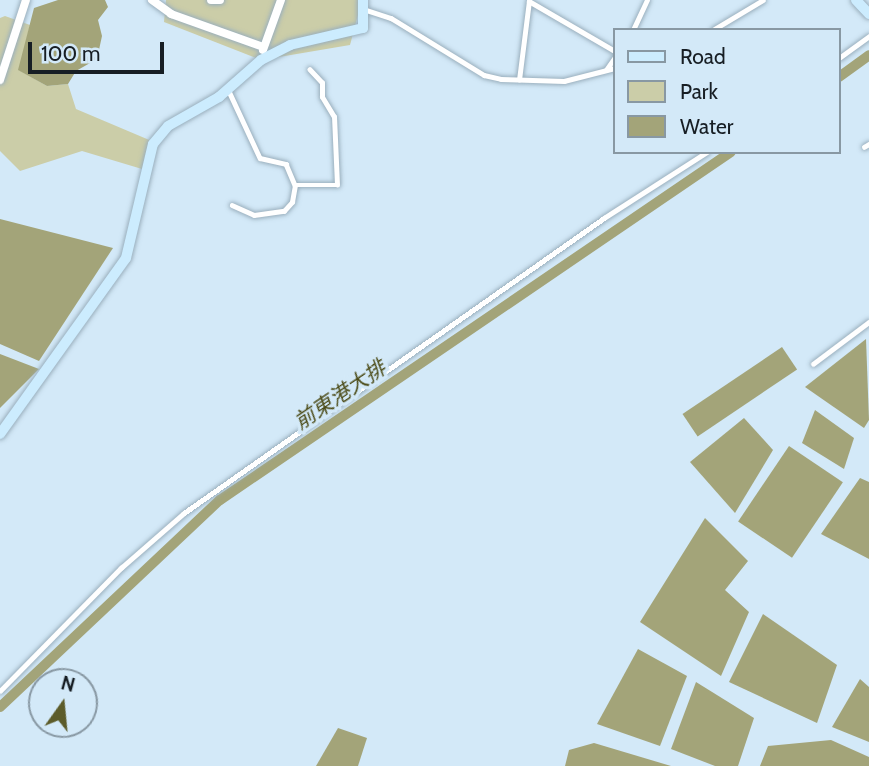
<!DOCTYPE html>
<html>
<head>
<meta charset="utf-8">
<style>
	body { margin:0 }
	#map { position:relative; width:869px; height:766px; overflow:hidden; background:#d3e9f8; font-family:Cabin,"Noto Sans TC",sans-serif }
	div>[style] { position:absolute }
	.green>* { inset:0; background:#cbcda8 }
	.water>* { inset:0; background:#a3a479; transform-origin:0 0 }
	.canal>* { height:10px; margin:-5px; padding:0 5px; transform-origin:5px; border-radius:5px; background:#a3a479 }
	.roads { filter:drop-shadow(0 0 2px #9aafbd) drop-shadow(0 0 2px #9aafbd) }
	.service>* { height:4.5px; margin:-2.25px; padding:0 2.25px; transform-origin:2.25px; border-radius:2.25px; background:#fff }
	.minor>* { height:8px; margin:-4px; padding:0 4px; transform-origin:4px; border-radius:4px; background:#fff }
	.secondary>* { height:10px; margin:-5px; padding:0 5px; transform-origin:5px; border-radius:5px; background:#ccecfe }
	span { translate:-50% -50%; white-space:nowrap; text-align:center; line-height:1.15; -webkit-text-stroke:7px #d3e9f8; paint-order:stroke }
	.water-label { font-size:21px; color:#4b4b17; font-style:italic }
	.legend { position:absolute; left:613px; top:28px; width:228px; height:126px; box-sizing:border-box; background:#d3e9f8; border:2px solid #8898a3; margin:0; padding:9px 12px; list-style:none; font-size:21px; color:#171e24 }
	.legend li { display:flex; align-items:center; gap:14px; height:35px }
	.legend b { width:35px; border:2px solid #8898a3 }
	.north { position:absolute; left:28px; top:668px; width:70px; height:70px; box-sizing:border-box; background:#d3e9f8; border:2px solid #8898a3; border-radius:50%; rotate:15deg; font-size:19px; font-weight:700; line-height:28px; text-align:center; color:#171e24 }
	.north::after { content:''; display:block; margin:auto; width:24px; height:32px; background:#5c5c2a; clip-path:polygon(50% 0,100% 100%,50% 72%,0 100%) }
	.scale { position:absolute; left:28px; top:42px; width:136px; height:32px; box-sizing:border-box; border:4px solid #171e24; border-top:0; padding-left:9px; font-size:21px; line-height:24px; white-space:nowrap; color:#171e24; -webkit-text-stroke:5px #d3e9f8; paint-order:stroke }
</style>
</head>
<body>
<div id="map">
	<div class="green">
		<i style="clip-path:polygon(166px 0,362px 0,350px 45px,261px 60px,164px 22px)"></i>
		<i style="clip-path:polygon(5px 16px,30px 25px,19px 70px,47px 86px,68px 84px,76px 109px,154px 142px,142px 169px,82px 151px,20px 171px,0 151px,0 18px)"></i>
	</div>
	<div class="water">
		<i style="clip-path:polygon(58px 0,105px 0,108px 7px,98px 20px,102px 36px,97px 59px,76px 71px,68px 84px,47px 86px,18px 70px,34px 8px)"></i>
		<i style="clip-path:polygon(0 219px,113px 248px,39px 361px,0 344px)"></i>
		<i style="clip-path:polygon(866px 339px,869px 420px,864px 428px,805px 387px)"></i>
		<i style="left:782px;top:347px;width:27px;height:120px;rotate:56deg"></i>
		<i style="clip-path:polygon(0 354px,39px 369px,0 408px)"></i>
		<i style="clip-path:polygon(815px 410px,854px 438px,844px 469px,802px 443px)"></i>
		<i style="clip-path:polygon(744px 418px,773px 450px,735px 513px,690px 462px)"></i>
		<i style="left:789px;top:446px;width:65px;height:91px;rotate:34deg"></i>
		<i style="clip-path:polygon(860px 478px,869px 482px,869px 559px,821px 534px)"></i>
		<i style="clip-path:polygon(705px 518px,748px 561px,725px 590px,749px 612px,721px 676px,640px 622px)"></i>
		<i style="clip-path:polygon(763px 614px,837px 665px,817px 723px,729px 682px)"></i>
		<i style="clip-path:polygon(638px 649px,687px 676px,660px 746px,597px 724px)"></i>
		<i style="clip-path:polygon(860px 679px,869px 687px,869px 742px,832px 727px)"></i>
		<i style="clip-path:polygon(696px 682px,754px 718px,738px 766px,715px 766px,671px 749px)"></i>
		<i style="clip-path:polygon(338px 728px,367px 738px,358px 766px,316px 766px)"></i>
		<i style="clip-path:polygon(831px 740px,869px 757px,869px 766px,760px 766px,768px 746px)"></i>
		<i style="clip-path:polygon(594px 743px,671px 766px,565px 766px,569px 750px)"></i>
	</div>
	<div class="canal">
		<i style="left:839px;top:77px;width:37px;rotate:-36deg"></i>
		<i style="left:0;top:707px;width:302px;rotate:-43.3deg"></i>
		<i style="left:220px;top:500px;width:618px;rotate:-34.26deg"></i>
	</div>
	<div class="roads">
		<div class="service">
			<i style="left:529px;top:1px;width:99px;rotate:30.2deg"></i>
			<i style="left:366px;top:10px;width:26px;rotate:18deg"></i>
			<i style="left:391px;top:18px;width:109px;rotate:31.5deg"></i>
			<i style="left:484px;top:75px;width:17px;rotate:13deg"></i>
			<i style="left:501px;top:79px;width:63px;rotate:1.8deg"></i>
			<i style="left:564px;top:81px;width:53px;rotate:-14.3deg"></i>
			<i style="left:633px;top:30px;width:33px;rotate:-65deg"></i>
			<i style="left:713px;top:30px;width:58px;rotate:-31deg"></i>
			<i style="left:839px;top:58px;width:37px;rotate:-36deg"></i>
			<i style="left:606px;top:70px;width:16px;rotate:-55deg"></i>
			<i style="left:519px;top:80px;width:80px;rotate:-82.8deg"></i>
			<i style="left:228px;top:89px;width:76px;rotate:65.1deg"></i>
			<i style="left:260px;top:158px;width:27px;rotate:13deg"></i>
			<i style="left:286px;top:164px;width:23px;rotate:67deg"></i>
			<i style="left:864px;top:147px;width:6px;rotate:-31deg"></i>
			<i style="left:232px;top:205px;width:24px;rotate:24deg"></i>
			<i style="left:254px;top:215px;width:30px;rotate:-8deg"></i>
			<i style="left:284px;top:211px;width:12px;rotate:-48deg"></i>
			<i style="left:292px;top:202px;width:17px;rotate:-80deg"></i>
			<i style="left:295px;top:185px;width:42px"></i>
			<i style="left:337px;top:185px;width:68px;rotate:-92.5deg"></i>
			<i style="left:334px;top:117px;width:23px;rotate:-121deg"></i>
			<i style="left:322px;top:97px;width:14px;rotate:-90deg"></i>
			<i style="left:322px;top:83px;width:18px;rotate:-133deg"></i>
			<i style="left:813px;top:364px;width:70px;rotate:-36.9deg"></i>
			<i style="left:0;top:691px;width:173px;rotate:-45.5deg"></i>
			<i style="left:121px;top:568px;width:84px;rotate:-41.1deg"></i>
			<i style="left:184px;top:513px;width:513px;rotate:-35.08deg"></i>
			<i style="left:604px;top:218px;width:122px;rotate:-32.7deg"></i>
		</div>
		<div class="minor">
			<i style="left:152px;top:0;width:24px;rotate:36deg"></i>
			<i style="left:171px;top:14px;width:98px;rotate:19.7deg"></i>
			<i style="left:211px;top:0;width:9px"></i>
			<i style="left:263px;top:50px;width:53px;rotate:-70.2deg"></i>
			<i style="left:0;top:80px;width:84px;rotate:-72deg"></i>
		</div>
		<div class="secondary">
			<i style="left:856px;top:0;width:19px;rotate:47deg"></i>
			<i style="left:0;top:434px;width:216px;rotate:-54.4deg"></i>
			<i style="left:126px;top:258px;width:117px;rotate:-76.7deg"></i>
			<i style="left:153px;top:144px;width:23px;rotate:-50deg"></i>
			<i style="left:168px;top:126px;width:59px;rotate:-29.6deg"></i>
			<i style="left:219px;top:97px;width:56px;rotate:-41.4deg"></i>
			<i style="left:261px;top:60px;width:33px;rotate:-27deg"></i>
			<i style="left:290px;top:45px;width:75px;rotate:-13.1deg"></i>
			<i style="left:363px;top:28px;width:28px;rotate:-90deg"></i>
		</div>
	</div>
	<div class="water-label">
		<span style="left:340px;top:395px;rotate:-34deg">前東港大排</span>
	</div>
	<ul class="legend">
	<li><b style="height:9px;background:#ccecfe"></b>Road</li>
	<li><b style="height:19px;background:#cbcda8"></b>Park</li>
	<li><b style="height:19px;background:#a3a479"></b>Water</li>
	</ul>
	<div class="north">N</div>
	<div class="scale">100 m</div>
</div>
</body>
</html>
